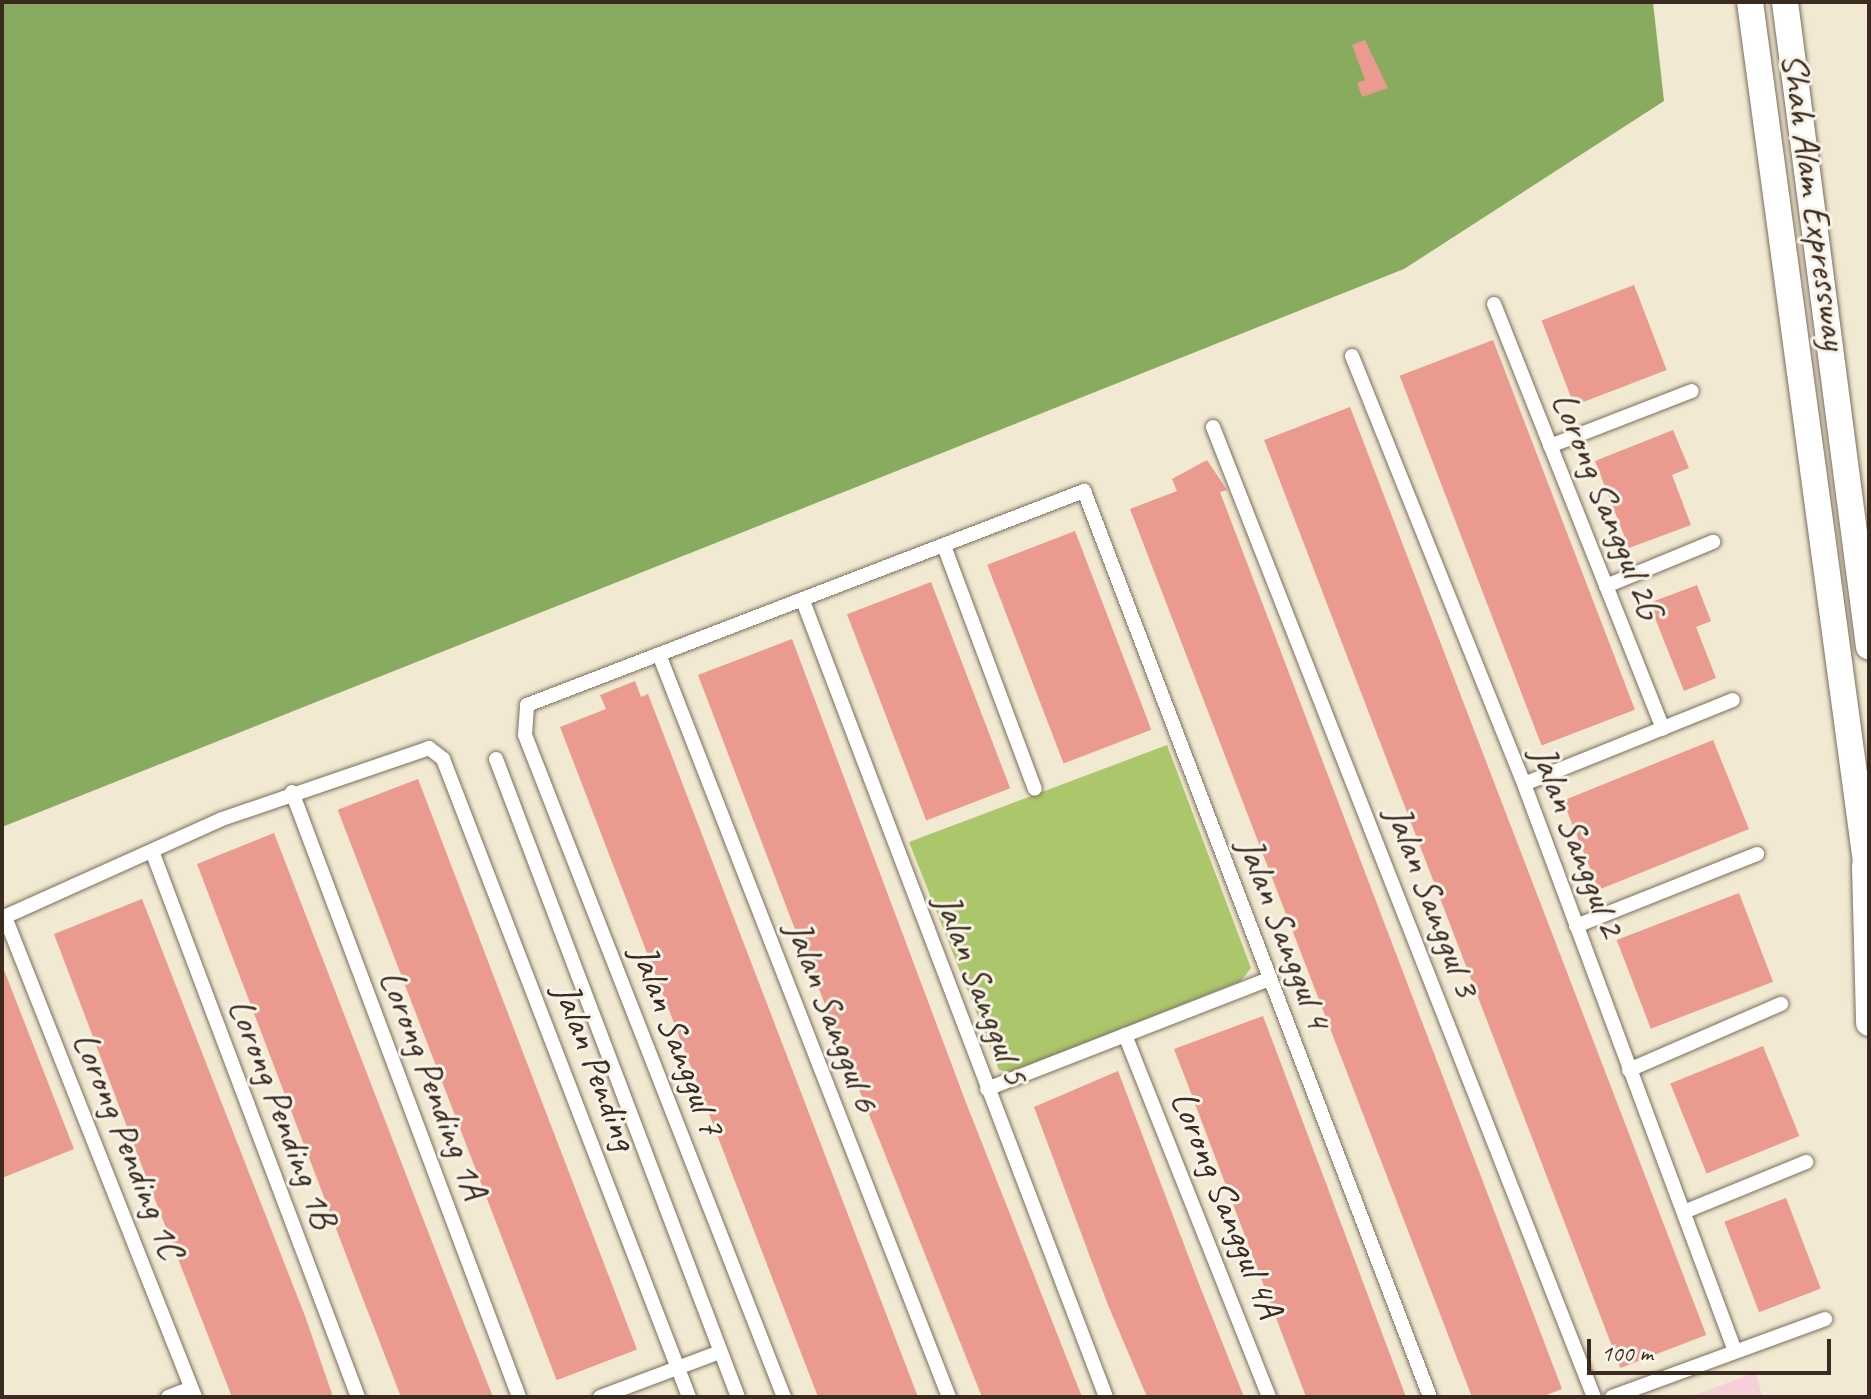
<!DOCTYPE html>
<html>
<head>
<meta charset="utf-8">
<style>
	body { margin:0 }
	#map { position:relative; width:1871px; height:1399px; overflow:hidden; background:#f2e9d2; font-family:Caveat,sans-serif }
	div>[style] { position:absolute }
	.built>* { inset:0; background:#f6cfd8 }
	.green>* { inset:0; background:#acc66b }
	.forest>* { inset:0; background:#89ab5f }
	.building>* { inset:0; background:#ea9a8e; transform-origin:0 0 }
	.roads { filter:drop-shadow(0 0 2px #7b6d5d) drop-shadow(0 0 2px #7b6d5d) }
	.street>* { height:14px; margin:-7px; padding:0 7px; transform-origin:7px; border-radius:7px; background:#fff }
	.highway>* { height:26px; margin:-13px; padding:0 13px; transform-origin:13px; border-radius:13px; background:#fff }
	span { translate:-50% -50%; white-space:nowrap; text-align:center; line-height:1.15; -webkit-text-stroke:6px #f7f3e8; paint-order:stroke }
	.street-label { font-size:38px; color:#3b2a1e }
	.frame { position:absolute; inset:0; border:4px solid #3b2a1e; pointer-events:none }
	.scale { position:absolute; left:1587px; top:1339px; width:244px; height:36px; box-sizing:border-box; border:4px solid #3b2a1e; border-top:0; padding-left:10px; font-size:24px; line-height:28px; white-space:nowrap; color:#3b2a1e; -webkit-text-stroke:6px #f7f3e8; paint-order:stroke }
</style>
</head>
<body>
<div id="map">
	<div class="built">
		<i style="clip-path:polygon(1756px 1372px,1762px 1397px,1690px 1397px)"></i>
	</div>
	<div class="green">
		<i style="clip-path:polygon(1167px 745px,1251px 968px,1241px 981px,1012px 1072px,999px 1070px,909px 842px)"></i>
	</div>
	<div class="forest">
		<i style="clip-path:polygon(2px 2px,1653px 2px,1664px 101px,1404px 269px,2px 827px)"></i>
	</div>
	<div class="building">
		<i style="clip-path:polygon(1365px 40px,1388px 88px,1362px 97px,1357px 83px,1365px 80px,1352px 45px)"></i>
		<i style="left:1634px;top:285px;width:91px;height:99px;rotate:69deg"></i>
		<i style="left:1493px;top:340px;width:396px;height:100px;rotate:69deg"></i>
		<i style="left:1350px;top:407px;width:994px;height:92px;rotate:69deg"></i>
		<i style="clip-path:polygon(1673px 430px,1689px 468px,1672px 475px,1691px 525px,1629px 548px,1595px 461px)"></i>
		<i style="clip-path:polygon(1207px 460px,1227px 490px,1220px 492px,1562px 1389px,1541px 1397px,1472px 1397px,1130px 509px,1177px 491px,1172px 479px)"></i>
		<i style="left:1075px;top:531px;width:213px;height:94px;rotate:69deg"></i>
		<i style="left:931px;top:582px;width:221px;height:90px;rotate:69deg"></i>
		<i style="clip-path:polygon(1697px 585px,1711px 621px,1696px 627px,1716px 678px,1684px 691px,1649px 603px)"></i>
		<i style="clip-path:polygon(792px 639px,965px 1100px,1082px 1397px,982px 1397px,791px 919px,698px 675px)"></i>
		<i style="clip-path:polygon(635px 681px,641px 697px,648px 694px,918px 1397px,818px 1397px,560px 727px,606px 709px,600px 695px)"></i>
		<i style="left:1713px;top:740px;width:96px;height:162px;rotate:68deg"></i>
		<i style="left:418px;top:779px;width:611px;height:86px;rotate:69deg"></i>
		<i style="clip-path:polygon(274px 833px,446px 1278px,493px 1397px,401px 1397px,356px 1281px,197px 864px)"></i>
		<i style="left:1739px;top:893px;width:95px;height:131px;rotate:69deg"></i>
		<i style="clip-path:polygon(142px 899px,305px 1316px,333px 1397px,232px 1397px,138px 1156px,54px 934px)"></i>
		<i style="clip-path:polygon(2px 965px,74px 1149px,2px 1178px)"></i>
		<i style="clip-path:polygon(1263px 1016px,1327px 1186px,1406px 1397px,1306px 1397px,1186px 1080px,1174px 1049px)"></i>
		<i style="left:1763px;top:1046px;width:97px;height:100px;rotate:68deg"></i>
		<i style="clip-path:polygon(1118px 1071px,1199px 1284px,1244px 1397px,1147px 1397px,1108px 1305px,1034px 1107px)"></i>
		<i style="left:1786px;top:1198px;width:97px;height:66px;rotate:69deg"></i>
	</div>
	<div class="roads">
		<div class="street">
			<i style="left:1494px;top:304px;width:457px;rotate:68.3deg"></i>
			<i style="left:1352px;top:356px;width:461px;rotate:68.1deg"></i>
			<i style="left:1524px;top:784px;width:605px;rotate:69.59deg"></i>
			<i style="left:1213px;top:427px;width:1042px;rotate:68.56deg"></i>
			<i style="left:1550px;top:446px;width:152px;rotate:-21.2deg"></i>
			<i style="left:944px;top:546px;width:259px;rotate:69.5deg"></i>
			<i style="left:1606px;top:586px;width:116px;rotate:-22.4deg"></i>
			<i style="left:803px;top:601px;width:852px;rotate:69.16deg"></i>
			<i style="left:660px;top:657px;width:794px;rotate:68.67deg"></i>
			<i style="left:496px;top:759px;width:682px;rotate:69.23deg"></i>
			<i style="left:1524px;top:784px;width:225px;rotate:-21.9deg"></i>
			<i style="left:292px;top:792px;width:646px;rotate:69.43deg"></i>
			<i style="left:152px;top:851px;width:584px;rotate:69.33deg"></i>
			<i style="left:5px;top:917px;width:516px;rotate:68.4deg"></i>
			<i style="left:2px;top:918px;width:241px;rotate:-24.2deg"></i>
			<i style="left:222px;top:819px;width:219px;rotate:-18.9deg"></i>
			<i style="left:429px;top:748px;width:18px;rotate:38deg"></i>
			<i style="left:443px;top:759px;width:684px;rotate:68.91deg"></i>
			<i style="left:1576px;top:926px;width:195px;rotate:-21.7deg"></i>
			<i style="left:1125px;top:1035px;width:390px;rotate:68.3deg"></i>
			<i style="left:1629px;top:1070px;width:166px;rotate:-23.5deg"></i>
			<i style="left:987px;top:1089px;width:303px;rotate:-21.3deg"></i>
			<i style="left:1686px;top:1211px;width:130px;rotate:-22.2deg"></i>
			<i style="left:168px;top:1397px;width:25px;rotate:-21deg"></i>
			<i style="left:600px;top:1397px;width:128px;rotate:-20.6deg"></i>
			<i style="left:784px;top:1397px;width:711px;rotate:-111.37deg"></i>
			<i style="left:525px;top:735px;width:30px;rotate:-86deg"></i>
			<i style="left:527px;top:705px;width:597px;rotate:-21.02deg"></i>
			<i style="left:1084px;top:491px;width:970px;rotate:69.1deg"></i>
			<i style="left:1612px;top:1397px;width:227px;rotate:-20.1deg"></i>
		</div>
		<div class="highway">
			<i style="left:1750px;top:2px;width:891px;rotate:82.32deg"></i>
			<i style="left:1785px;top:2px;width:650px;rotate:82.58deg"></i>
			<i style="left:1865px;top:866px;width:157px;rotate:88.5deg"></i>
		</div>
	</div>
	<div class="street-label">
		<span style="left:1815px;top:201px;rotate:82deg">Shah Alam Expressway</span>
		<span style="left:1608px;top:505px;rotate:68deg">Lorong Sanggul 2G</span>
		<span style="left:1578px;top:841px;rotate:69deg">Jalan Sanggul 2</span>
		<span style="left:1433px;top:901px;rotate:69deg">Jalan Sanggul 3</span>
		<span style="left:1285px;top:933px;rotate:69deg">Jalan Sanggul 4</span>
		<span style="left:982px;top:989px;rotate:69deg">Jalan Sanggul 5</span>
		<span style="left:833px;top:1016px;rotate:69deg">Jalan Sanggul 6</span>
		<span style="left:678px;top:1040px;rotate:69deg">Jalan Sanggul 7</span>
		<span style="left:596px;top:1066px;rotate:69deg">Jalan Pending</span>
		<span style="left:434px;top:1084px;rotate:69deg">Lorong Pending 1A</span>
		<span style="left:283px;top:1113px;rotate:69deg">Lorong Pending 1B</span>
		<span style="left:129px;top:1145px;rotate:68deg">Lorong Pending 1C</span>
		<span style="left:1227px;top:1204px;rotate:68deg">Lorong Sanggul 4A</span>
	</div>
	<div class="frame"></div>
	<div class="scale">100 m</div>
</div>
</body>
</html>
